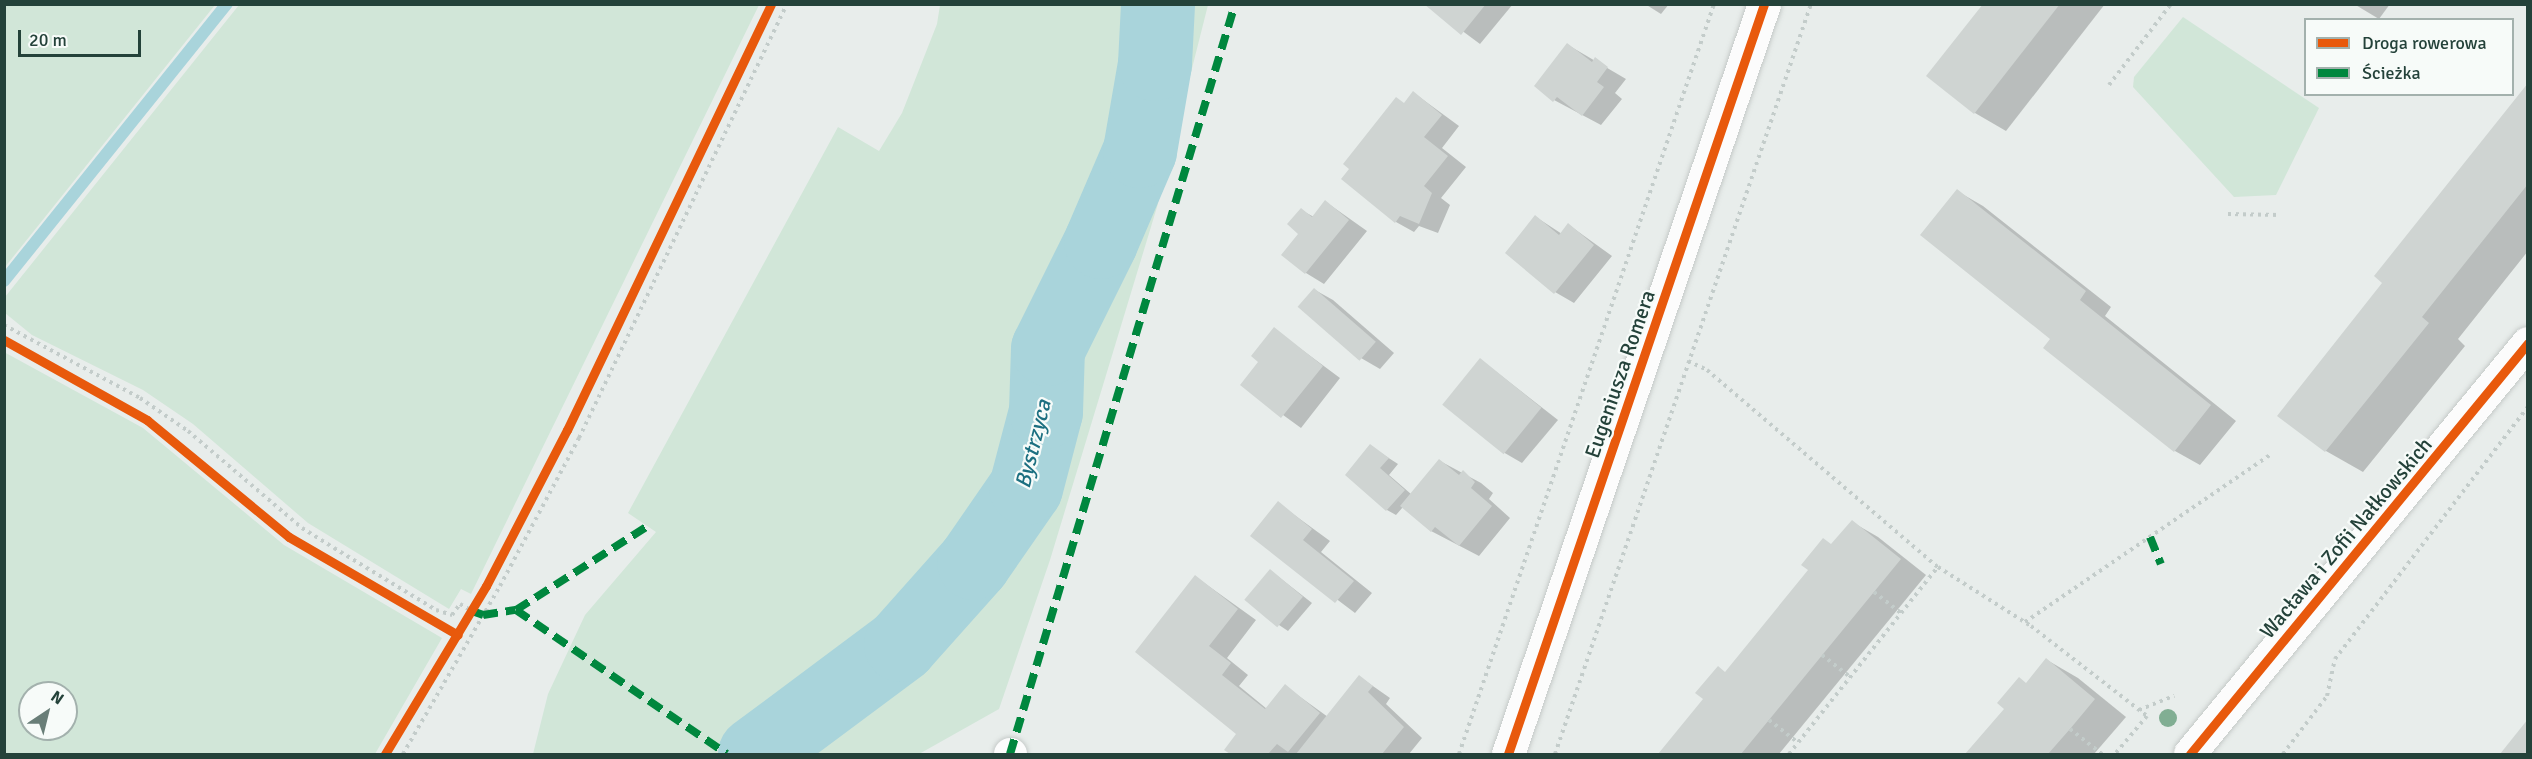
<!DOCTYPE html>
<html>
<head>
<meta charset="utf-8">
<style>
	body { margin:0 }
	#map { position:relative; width:2532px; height:759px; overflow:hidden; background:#e8edeb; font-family:Signika,sans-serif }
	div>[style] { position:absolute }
	.green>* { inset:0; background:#d1e6d8 }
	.shadow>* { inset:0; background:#0003 }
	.stream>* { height:12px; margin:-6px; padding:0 6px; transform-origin:6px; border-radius:6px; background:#a9d4db }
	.river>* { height:74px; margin:-37px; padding:0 37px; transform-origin:37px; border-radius:37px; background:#a9d4db }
	.building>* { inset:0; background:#cfd4d2; transform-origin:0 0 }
	.path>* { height:4px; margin-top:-2px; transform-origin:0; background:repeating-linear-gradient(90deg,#c3ccca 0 3px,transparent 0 7.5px) }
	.roads { filter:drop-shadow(0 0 2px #c5cac8) drop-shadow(0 0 2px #c5cac8) }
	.minor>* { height:32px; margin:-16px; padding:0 16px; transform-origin:16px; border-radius:16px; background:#fcfcfc }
	.tertiary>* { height:33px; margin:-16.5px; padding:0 16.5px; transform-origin:16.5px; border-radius:16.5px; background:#fcfcfc }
	.quiet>* { height:8px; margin-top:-4px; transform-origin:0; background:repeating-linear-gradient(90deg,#00873e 0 15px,transparent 0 23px) }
	.cycleway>* { height:9px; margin:-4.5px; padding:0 4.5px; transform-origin:4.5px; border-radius:4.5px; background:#e8590c }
	.trees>* { width:18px; height:18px; margin:-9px; border-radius:50%; background:#81ae93 }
	span { translate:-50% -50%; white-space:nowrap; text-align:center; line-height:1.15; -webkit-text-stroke:4.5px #f7fbf9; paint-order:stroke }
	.street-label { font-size:21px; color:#24423a }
	.water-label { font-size:22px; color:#1c6f80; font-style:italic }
	.frame { position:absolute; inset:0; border:6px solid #24423a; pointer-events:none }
	.legend { position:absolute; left:2304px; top:18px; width:210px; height:78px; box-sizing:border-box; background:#f7fbf9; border:2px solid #a3b1ad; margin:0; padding:8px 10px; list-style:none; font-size:18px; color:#24423a }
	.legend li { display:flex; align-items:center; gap:12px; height:30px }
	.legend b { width:30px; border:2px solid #a3b1ad }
	.north { position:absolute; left:18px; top:681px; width:60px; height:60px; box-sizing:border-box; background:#f7fbf9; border:2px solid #a3b1ad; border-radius:50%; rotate:35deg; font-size:16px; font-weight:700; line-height:24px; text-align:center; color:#24423a }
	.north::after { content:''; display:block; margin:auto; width:21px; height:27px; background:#697e78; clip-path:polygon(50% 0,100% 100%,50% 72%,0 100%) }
	.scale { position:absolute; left:18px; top:30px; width:123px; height:27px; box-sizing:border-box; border:3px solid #24423a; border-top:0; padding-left:8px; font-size:18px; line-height:21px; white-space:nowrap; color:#24423a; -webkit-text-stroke:4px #f7fbf9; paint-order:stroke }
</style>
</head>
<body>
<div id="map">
	<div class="green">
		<i style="clip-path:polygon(5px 4px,215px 5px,5px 267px,4px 5px)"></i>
		<i style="clip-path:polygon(239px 5px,759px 5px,471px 594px,461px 589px,449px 609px,308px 523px,193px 424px,143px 390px,32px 335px,5px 313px,5px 297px)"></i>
		<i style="clip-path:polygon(940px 5px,1208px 5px,1157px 207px,1050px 560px,999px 709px,919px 754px,533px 754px,548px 694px,585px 615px,656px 532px,628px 513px,838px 127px,879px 151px,902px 113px,937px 24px)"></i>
		<i style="clip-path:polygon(2183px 17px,2319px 108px,2276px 195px,2234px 197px,2133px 87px,2134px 77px)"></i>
		<i style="clip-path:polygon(evenodd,4px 352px,143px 428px,284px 545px,442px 638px,375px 754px,5px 754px,4px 352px,30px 693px,66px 693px,66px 729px,30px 729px,30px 693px)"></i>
	</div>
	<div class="shadow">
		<i style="clip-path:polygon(1426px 4px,1513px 4px,1480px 44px)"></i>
		<i style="clip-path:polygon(1645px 4px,1669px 4px,1661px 14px)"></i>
		<i style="clip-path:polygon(1985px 4px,2105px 4px,2006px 131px,1975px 113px)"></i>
		<i style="clip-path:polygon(2354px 4px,2390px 4px,2379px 19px)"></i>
		<i style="clip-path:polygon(1568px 45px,1626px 79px,1615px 93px,1622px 99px,1601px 125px,1554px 100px)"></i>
		<i style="clip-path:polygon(2528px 86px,2528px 251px,2458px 339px,2465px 346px,2363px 472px,2326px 451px,2279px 415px,2384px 283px)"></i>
		<i style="clip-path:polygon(1414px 93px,1459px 126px,1442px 148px,1466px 167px,1441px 198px,1450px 205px,1438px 233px,1419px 226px,1414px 232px,1396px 222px,1405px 104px)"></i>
		<i style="clip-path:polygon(1957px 191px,1983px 206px,2111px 307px,2105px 316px,2236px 421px,2200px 465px,2175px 451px,2052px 339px)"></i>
		<i style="clip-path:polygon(1326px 202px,1367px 231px,1324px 284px,1306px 273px,1300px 234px,1301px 210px,1314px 217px)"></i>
		<i style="clip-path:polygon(1536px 217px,1562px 234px,1569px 225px,1612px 256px,1574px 303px,1555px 292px)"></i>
		<i style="clip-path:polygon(1315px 290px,1333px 300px,1394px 353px,1380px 369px,1361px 358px)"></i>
		<i style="clip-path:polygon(1274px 329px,1340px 378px,1301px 428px,1242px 385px,1260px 362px)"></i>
		<i style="clip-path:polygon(1481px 360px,1558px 420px,1522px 463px,1503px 452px)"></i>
		<i style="clip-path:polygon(1370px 446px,1398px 464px,1389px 475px,1411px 494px,1440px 461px,1481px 483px,1493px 493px,1489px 499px,1510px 518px,1479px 556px,1431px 531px,1403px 507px,1396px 515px,1387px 510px)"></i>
		<i style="clip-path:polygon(1278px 503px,1330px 541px,1321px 552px,1372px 593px,1355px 613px,1253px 536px)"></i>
		<i style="clip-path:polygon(1852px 522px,1878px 537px,1926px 575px,1779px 754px,1659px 754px)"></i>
		<i style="clip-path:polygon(1271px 571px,1312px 603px,1288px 631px,1279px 625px)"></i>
		<i style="clip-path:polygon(1196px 577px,1256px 620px,1227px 658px,1248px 675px,1239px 686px,1267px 709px,1285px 686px,1328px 717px,1360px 677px,1390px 698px,1386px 704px,1422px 738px,1409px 754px,1232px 754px,1226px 750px,1239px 734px,1137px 652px)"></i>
		<i style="clip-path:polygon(2047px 660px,2078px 678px,2126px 717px,2094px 754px,1967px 754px)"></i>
	</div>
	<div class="stream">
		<i style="left:4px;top:281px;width:356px;rotate:-51.2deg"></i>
	</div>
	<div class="river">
		<i style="left:755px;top:754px;width:182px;rotate:-36.7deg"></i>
		<i style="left:901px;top:645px;width:110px;rotate:-48.3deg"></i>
		<i style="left:974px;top:563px;width:91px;rotate:-55.3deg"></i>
		<i style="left:1026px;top:488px;width:79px;rotate:-75.3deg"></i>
		<i style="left:1046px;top:412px;width:63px;rotate:-88.2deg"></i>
		<i style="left:1048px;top:349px;width:119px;rotate:-63.6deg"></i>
		<i style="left:1101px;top:242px;width:99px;rotate:-66.8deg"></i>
		<i style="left:1140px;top:151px;width:88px;rotate:-80.2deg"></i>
		<i style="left:1155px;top:64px;width:60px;rotate:-87.1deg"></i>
	</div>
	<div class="building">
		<i style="clip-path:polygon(1424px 4px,1486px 4px,1461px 35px)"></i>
		<i style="clip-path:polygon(1983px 4px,2060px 4px,1974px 114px,1926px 76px)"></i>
		<i style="clip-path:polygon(1567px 43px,1592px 62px,1595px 57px,1608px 67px,1597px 82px,1604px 87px,1582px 116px,1557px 97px,1553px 102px,1534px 86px)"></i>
		<i style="clip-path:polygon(2528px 83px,2528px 184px,2422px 317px,2429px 323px,2325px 452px,2277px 416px,2382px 283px,2374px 276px)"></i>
		<i style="clip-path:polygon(1413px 91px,1442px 115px,1424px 137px,1448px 156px,1424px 186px,1432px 193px,1419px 224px,1400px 216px,1395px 223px,1341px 179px,1349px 169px,1343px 164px,1396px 97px,1404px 103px)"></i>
		<i style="clip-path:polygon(1957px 189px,2086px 291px,2080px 300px,2211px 405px,2174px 452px,2043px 348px,2050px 339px,1920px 235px)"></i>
		<i style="clip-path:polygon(1325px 200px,1349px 220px,1305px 274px,1281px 255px,1298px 234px,1287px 224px,1301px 208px,1312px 217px)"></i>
		<i style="clip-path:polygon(1535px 215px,1559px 235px,1568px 223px,1594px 245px,1554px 294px,1505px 253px)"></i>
		<i style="left:1314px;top:288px;width:82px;height:25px;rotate:41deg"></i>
		<i style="clip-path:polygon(1274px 327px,1323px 366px,1281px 418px,1240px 385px,1258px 362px,1251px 356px)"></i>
		<i style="left:1480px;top:358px;width:79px;height:60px;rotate:39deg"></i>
		<i style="clip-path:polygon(1370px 444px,1389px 458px,1380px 468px,1405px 490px,1386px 511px,1345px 475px)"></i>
		<i style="clip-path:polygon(1439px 459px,1459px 475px,1463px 470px,1475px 482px,1471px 488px,1492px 506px,1459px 546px,1435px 527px,1431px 532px,1400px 506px)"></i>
		<i style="clip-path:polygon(1278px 501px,1312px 529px,1303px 540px,1354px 581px,1335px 603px,1250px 536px)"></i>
		<i style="clip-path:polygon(1852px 520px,1901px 559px,1741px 754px,1658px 754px,1703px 699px,1695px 693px,1718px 666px,1725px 672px,1808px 570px,1801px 565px,1823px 538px,1831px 544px)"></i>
		<i style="left:1270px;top:569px;width:43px;height:40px;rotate:40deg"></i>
		<i style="clip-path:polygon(1195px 575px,1238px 609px,1209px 646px,1231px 663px,1222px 675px,1265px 709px,1285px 684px,1320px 713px,1288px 752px,1277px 744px,1268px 754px,1230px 754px,1224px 750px,1236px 734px,1135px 652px)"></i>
		<i style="clip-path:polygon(2046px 658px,2095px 699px,2070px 729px,2048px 754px,1965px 754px,2004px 709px,1997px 703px,2019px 677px,2026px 683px)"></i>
		<i style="clip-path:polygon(1359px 675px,1373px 686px,1368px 692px,1404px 727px,1382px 754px,1296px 754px)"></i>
		<i style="clip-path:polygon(2528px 719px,2528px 754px,2500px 754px)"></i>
	</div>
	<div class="path">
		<i style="left:2109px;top:85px;width:102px;rotate:-52.6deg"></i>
		<i style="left:2228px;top:214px;width:52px;rotate:1.1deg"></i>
		<i style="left:4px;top:325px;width:154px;rotate:28.2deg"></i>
		<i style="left:140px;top:398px;width:58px;rotate:34.5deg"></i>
		<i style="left:188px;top:431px;width:150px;rotate:40.4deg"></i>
		<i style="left:302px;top:528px;width:38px;rotate:32deg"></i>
		<i style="left:334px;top:548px;width:119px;rotate:31.3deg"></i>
		<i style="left:436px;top:610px;width:17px;rotate:17deg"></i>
		<i style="left:452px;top:615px;width:14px;rotate:-54deg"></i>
		<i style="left:460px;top:604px;width:14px;rotate:30deg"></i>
		<i style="left:1688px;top:361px;width:21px;rotate:25deg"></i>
		<i style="left:1707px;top:370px;width:304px;rotate:40.5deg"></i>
		<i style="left:1938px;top:567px;width:110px;rotate:32.4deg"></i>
		<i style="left:2031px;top:626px;width:147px;rotate:37.8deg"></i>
		<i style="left:2147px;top:716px;width:50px;rotate:130.1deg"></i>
		<i style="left:1874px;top:592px;width:34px;rotate:38deg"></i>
		<i style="left:2025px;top:622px;width:298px;rotate:-34.3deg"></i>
		<i style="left:1822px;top:655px;width:36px;rotate:38deg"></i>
		<i style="left:2139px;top:710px;width:38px;rotate:-22deg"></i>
		<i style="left:1769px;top:720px;width:37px;rotate:38deg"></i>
		<i style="left:2070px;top:729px;width:41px;rotate:38deg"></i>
		<i style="left:403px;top:754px;width:194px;rotate:-60deg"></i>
		<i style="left:500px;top:586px;width:168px;rotate:-61.9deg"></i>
		<i style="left:579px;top:438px;width:481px;rotate:-64.4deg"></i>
		<i style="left:1459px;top:754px;width:792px;rotate:-71.22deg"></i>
		<i style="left:1555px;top:754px;width:792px;rotate:-71.15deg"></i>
		<i style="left:1789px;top:754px;width:239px;rotate:-51.5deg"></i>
		<i style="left:2283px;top:754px;width:73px;rotate:-52.8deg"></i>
		<i style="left:2327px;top:696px;width:38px;rotate:-78deg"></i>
		<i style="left:2335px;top:659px;width:317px;rotate:-52.6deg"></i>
	</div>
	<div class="roads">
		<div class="minor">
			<i style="left:1010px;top:754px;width:1px"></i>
			<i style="left:2190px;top:754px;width:532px;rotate:-50.57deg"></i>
		</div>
		<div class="tertiary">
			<i style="left:1508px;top:754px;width:792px;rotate:-71.15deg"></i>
		</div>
	</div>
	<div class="quiet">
		<i style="left:2150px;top:537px;width:29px;rotate:68deg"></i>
		<i style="left:516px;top:610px;width:255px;rotate:34.3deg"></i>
		<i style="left:472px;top:611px;width:12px;rotate:20deg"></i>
		<i style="left:483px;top:615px;width:33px;rotate:-9deg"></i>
		<i style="left:516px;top:610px;width:156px;rotate:-32.5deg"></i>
		<i style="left:1010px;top:754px;width:783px;rotate:-73.3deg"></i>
	</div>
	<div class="cycleway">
		<i style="left:4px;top:340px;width:164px;rotate:29.2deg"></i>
		<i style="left:147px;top:420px;width:184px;rotate:39.5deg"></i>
		<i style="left:289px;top:537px;width:195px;rotate:30.1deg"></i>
		<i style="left:385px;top:754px;width:196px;rotate:-59deg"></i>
		<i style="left:486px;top:586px;width:176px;rotate:-62.6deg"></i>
		<i style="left:567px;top:430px;width:472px;rotate:-64.4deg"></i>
		<i style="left:1508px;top:754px;width:792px;rotate:-71.15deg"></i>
		<i style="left:2190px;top:754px;width:532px;rotate:-50.57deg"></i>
	</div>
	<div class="trees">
		<i style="left:2168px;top:718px"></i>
	</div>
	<div class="street-label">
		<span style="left:1620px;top:374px;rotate:-71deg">Eugeniusza Romera</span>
		<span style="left:2346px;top:538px;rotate:-50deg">Wacława i Zofii Nałkowskich</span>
	</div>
	<div class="water-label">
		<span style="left:1033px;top:444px;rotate:-76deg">Bystrzyca</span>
	</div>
	<div class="frame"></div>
	<ul class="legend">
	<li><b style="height:8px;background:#e8590c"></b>Droga rowerowa</li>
	<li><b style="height:8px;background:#00873e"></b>Ścieżka</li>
	</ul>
	<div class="north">N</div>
	<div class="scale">20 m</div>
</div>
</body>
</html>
